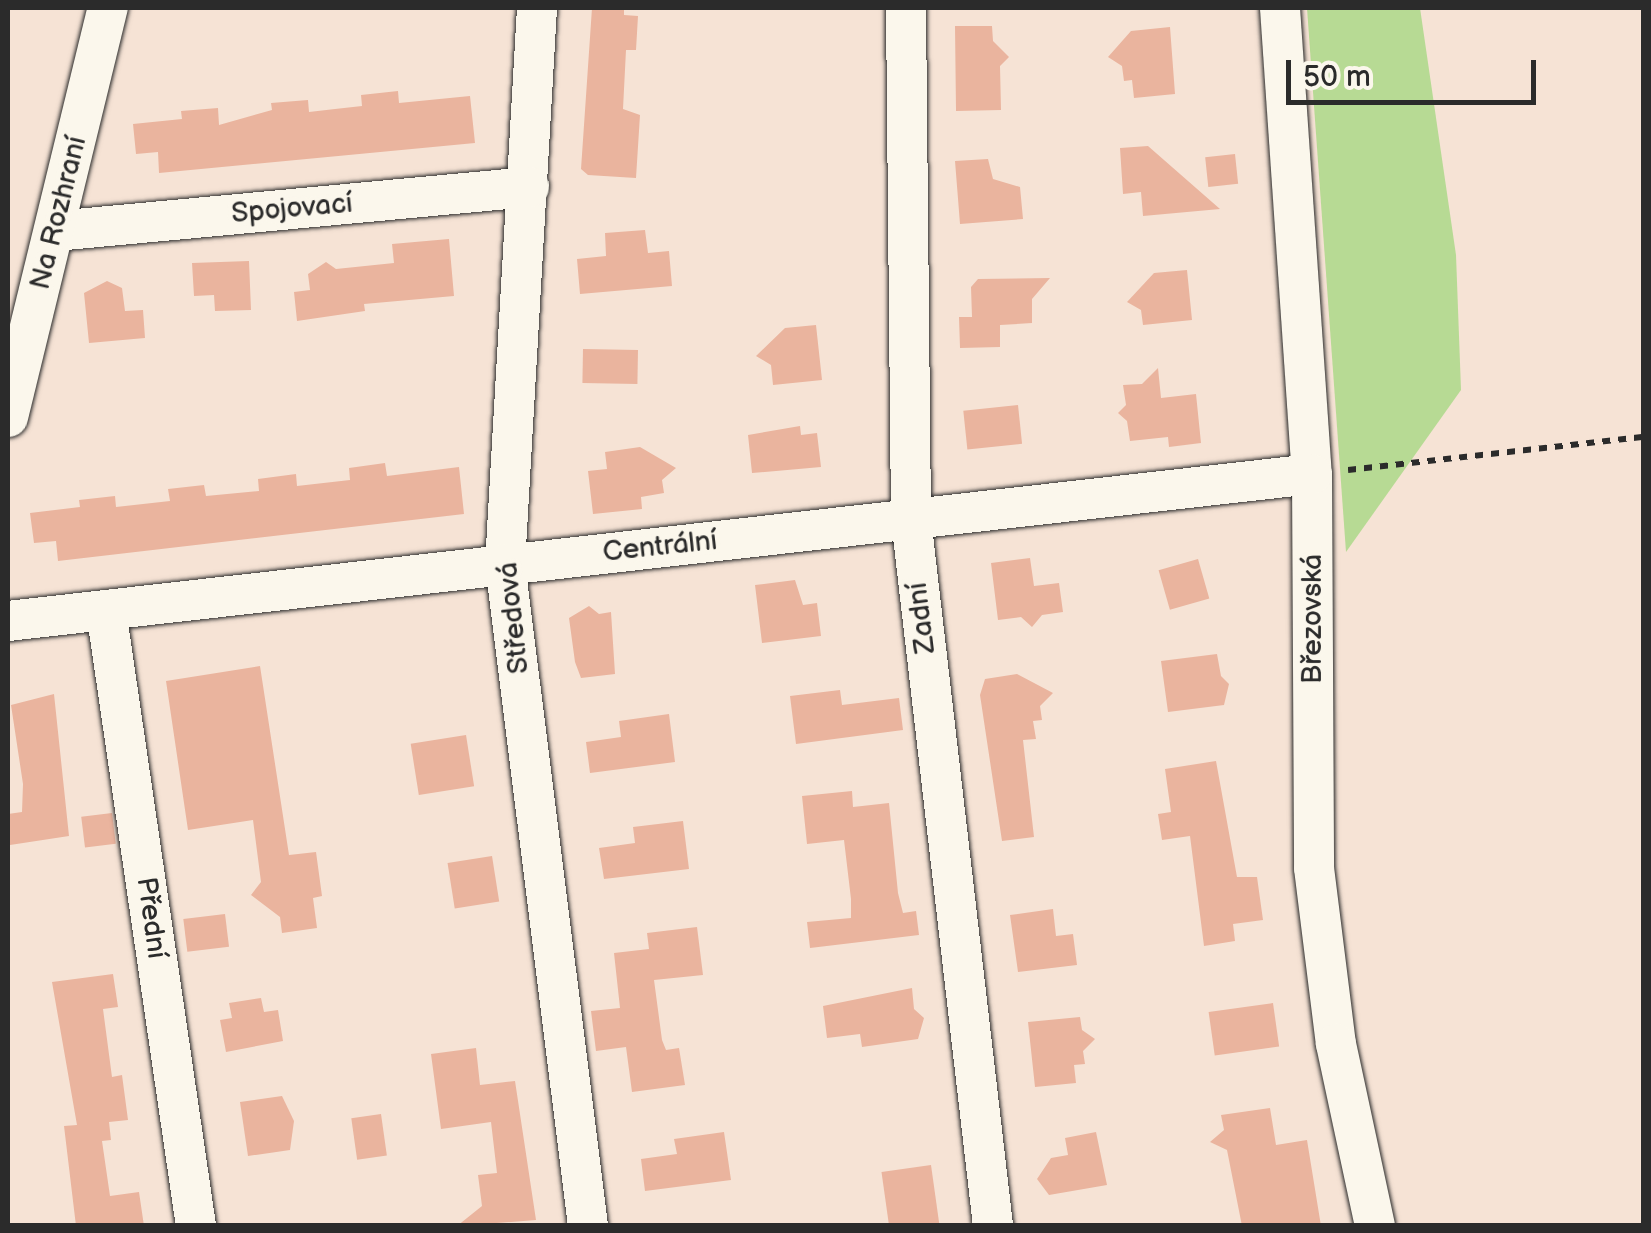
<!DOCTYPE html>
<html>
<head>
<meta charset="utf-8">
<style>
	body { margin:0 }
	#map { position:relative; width:1651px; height:1233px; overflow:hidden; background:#f6e3d5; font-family:"Balsamiq Sans",sans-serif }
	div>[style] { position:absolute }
	.green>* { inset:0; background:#b7da94 }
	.building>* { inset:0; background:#eab49e; transform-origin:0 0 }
	.path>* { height:6px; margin-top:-3px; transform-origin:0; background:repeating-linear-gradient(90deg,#2b2b2b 0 8px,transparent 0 16px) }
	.roads { filter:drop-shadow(0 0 2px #2b2b2b) drop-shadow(0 0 2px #2b2b2b) }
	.minor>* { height:40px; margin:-20px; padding:0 20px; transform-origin:20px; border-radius:20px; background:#fbf7ec }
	span { translate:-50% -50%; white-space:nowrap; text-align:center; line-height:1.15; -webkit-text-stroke:9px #fbf7ec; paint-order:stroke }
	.street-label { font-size:28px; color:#2b2b2b }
	.frame { position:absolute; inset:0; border:10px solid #2b2b2b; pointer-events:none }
	.scale { position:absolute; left:1286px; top:60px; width:250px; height:45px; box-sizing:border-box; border:5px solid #2b2b2b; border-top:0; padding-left:12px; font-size:30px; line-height:35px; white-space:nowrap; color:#2b2b2b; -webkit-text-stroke:8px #fbf7ec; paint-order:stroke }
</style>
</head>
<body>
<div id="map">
	<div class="green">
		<i style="clip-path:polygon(1307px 8px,1420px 8px,1456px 255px,1461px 390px,1346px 552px)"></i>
	</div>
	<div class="building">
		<i style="clip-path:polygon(592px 8px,624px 8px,624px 15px,638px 16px,636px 50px,626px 50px,623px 109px,640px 115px,636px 178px,588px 175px,581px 169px)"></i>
		<i style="clip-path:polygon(955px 26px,992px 26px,993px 41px,1009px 57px,1000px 66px,1001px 110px,956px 111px)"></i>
		<i style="clip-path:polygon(1170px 27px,1175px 94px,1134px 98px,1132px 80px,1124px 81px,1122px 66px,1108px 57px,1131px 31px)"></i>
		<i style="clip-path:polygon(398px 91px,399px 103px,470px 96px,475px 143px,159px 173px,158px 152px,136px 154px,133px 124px,182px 119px,181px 111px,218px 108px,219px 125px,272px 110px,271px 103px,308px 100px,309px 112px,335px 109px,362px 106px,361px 95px)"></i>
		<i style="clip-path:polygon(1148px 146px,1220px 209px,1143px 216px,1141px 192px,1123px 194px,1120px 148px)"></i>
		<i style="left:1235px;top:154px;width:30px;height:30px;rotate:84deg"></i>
		<i style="clip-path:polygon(988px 159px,993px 179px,1020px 187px,1023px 219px,960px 224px,955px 161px)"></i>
		<i style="clip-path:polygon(645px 230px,648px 253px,669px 251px,672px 286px,580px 294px,577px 259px,606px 256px,605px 233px)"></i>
		<i style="clip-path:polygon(449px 239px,454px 296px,364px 304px,365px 311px,297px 321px,294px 292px,310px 290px,308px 274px,326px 262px,336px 269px,394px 263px,392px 244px)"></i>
		<i style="clip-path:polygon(249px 261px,251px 310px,215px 311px,214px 295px,194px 296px,192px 263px)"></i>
		<i style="clip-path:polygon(1187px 270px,1192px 320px,1143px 325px,1141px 310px,1127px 302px,1154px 273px)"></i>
		<i style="clip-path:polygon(1050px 278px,1032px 299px,1032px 323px,1000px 325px,1000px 347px,960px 348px,959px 317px,972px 317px,971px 287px,978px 279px)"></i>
		<i style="clip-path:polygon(107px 281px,122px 288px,125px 311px,143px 310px,145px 338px,89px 343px,84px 293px)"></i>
		<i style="clip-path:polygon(816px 325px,822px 380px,773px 385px,771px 365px,756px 356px,785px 328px)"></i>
		<i style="left:583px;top:349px;width:55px;height:34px;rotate:1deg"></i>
		<i style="clip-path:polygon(1158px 368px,1161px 398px,1196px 394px,1201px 443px,1169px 447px,1168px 437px,1130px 441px,1127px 421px,1118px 413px,1126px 405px,1123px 385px,1142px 384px)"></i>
		<i style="left:1018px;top:405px;width:39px;height:55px;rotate:84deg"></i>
		<i style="clip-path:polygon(800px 426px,801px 435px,817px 433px,821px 467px,752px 473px,748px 435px)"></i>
		<i style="clip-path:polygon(640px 447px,676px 468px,662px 480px,664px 493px,641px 497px,642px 509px,593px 514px,588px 471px,607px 469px,605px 452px)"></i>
		<i style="clip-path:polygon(385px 463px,387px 476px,459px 467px,464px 514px,58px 561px,56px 541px,34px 543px,30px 513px,80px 507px,79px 500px,115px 496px,116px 507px,170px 501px,168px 489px,204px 485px,206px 496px,259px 491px,258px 479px,296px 474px,297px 486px,350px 480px,349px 468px)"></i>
		<i style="clip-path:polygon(1030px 558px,1034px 586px,1059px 583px,1063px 612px,1042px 615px,1032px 627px,1021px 617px,998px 620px,991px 563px)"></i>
		<i style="left:1198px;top:559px;width:41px;height:41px;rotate:74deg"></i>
		<i style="clip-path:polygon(795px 580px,803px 605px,817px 603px,821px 636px,762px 643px,755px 585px)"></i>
		<i style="clip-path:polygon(589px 606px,599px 614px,611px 612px,615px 674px,581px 678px,575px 662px,569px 618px)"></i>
		<i style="clip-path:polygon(1217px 654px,1221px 676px,1229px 684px,1224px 705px,1168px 712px,1161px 661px)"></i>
		<i style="clip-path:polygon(260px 666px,289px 855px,316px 852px,322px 896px,313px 898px,317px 928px,282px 933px,280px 917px,251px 895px,261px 882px,253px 820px,188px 830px,166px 681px)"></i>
		<i style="clip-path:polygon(1017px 674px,1053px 693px,1040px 706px,1042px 720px,1033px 721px,1036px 739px,1023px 740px,1034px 837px,1002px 841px,980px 695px,985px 679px)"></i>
		<i style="clip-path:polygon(840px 690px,842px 705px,899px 698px,903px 730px,796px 744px,790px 696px)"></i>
		<i style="clip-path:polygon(54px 694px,69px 836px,10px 845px,8px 814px,22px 812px,23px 784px,11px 705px)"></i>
		<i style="clip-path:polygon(669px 714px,675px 762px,590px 773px,586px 742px,621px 737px,619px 721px)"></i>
		<i style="left:466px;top:735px;width:52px;height:56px;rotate:81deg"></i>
		<i style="clip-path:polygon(1216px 761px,1237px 877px,1257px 877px,1263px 920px,1233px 924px,1235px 941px,1204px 946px,1190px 836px,1162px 840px,1158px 814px,1171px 812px,1165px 769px)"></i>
		<i style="clip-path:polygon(852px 791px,853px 807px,889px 803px,898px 893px,903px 913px,916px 911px,919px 935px,810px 948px,807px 922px,851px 918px,851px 899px,844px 840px,807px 844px,802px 796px)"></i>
		<i style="left:112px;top:813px;width:31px;height:31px;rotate:83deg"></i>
		<i style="clip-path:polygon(683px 821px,689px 869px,604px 879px,599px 848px,635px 843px,633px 827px)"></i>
		<i style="left:492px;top:856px;width:46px;height:45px;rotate:81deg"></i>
		<i style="clip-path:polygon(1053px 909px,1056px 936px,1073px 934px,1077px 965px,1018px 972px,1010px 915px)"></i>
		<i style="left:225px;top:914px;width:33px;height:42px;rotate:83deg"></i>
		<i style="clip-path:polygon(697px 927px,703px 975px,654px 980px,662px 1040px,666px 1050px,679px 1048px,685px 1085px,632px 1092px,626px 1047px,596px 1051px,591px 1011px,620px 1008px,614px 953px,649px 949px,647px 933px)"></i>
		<i style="clip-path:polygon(113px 974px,118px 1007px,103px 1009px,112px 1077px,122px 1075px,128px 1120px,109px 1122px,111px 1140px,102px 1141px,110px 1196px,139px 1192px,144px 1226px,76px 1226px,64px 1126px,77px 1125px,52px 982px)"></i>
		<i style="clip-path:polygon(912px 988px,914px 1009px,924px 1018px,918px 1039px,862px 1047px,860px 1034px,827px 1038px,823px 1006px)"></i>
		<i style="clip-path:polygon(261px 998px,264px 1012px,278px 1010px,283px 1041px,226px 1052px,220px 1020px,232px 1018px,229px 1003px)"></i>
		<i style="left:1273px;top:1003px;width:44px;height:65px;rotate:82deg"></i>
		<i style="clip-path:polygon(1080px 1017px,1082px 1030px,1095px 1039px,1083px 1051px,1085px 1064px,1074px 1065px,1076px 1083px,1035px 1087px,1028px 1022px)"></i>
		<i style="clip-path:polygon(476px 1048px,480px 1085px,515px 1081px,536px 1220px,457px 1226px,482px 1206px,478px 1175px,497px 1173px,491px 1122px,441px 1129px,431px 1054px)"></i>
		<i style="clip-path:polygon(282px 1096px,294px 1121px,290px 1150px,248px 1156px,240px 1102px)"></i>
		<i style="clip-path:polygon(1270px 1108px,1276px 1145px,1307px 1140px,1321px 1226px,1242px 1226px,1227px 1150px,1210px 1142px,1224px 1130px,1221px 1115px)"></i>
		<i style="left:381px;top:1114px;width:42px;height:30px;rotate:82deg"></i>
		<i style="clip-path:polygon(724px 1132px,731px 1180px,645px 1191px,641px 1159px,677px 1154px,674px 1139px)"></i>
		<i style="clip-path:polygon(1096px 1132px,1107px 1185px,1049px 1195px,1037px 1179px,1051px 1158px,1068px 1155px,1065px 1138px)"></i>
		<i style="left:931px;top:1165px;width:62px;height:50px;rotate:82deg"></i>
	</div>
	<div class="path">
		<i style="left:1348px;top:470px;width:298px;rotate:-6.4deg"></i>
	</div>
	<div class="roads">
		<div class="minor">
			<i style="left:537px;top:8px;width:557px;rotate:93.29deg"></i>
			<i style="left:505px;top:564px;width:667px;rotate:82.85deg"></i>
			<i style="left:906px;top:8px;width:511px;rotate:89.44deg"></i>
			<i style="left:911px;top:519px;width:712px;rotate:83.38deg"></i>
			<i style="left:1280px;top:8px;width:467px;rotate:86.1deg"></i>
			<i style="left:1312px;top:474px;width:394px;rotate:89.7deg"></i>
			<i style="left:1314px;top:868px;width:177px;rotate:82.9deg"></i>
			<i style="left:1336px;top:1044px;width:186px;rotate:77.9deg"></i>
			<i style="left:55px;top:231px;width:476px;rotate:-5.3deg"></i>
			<i style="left:8px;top:417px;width:421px;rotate:-76.3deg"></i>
			<i style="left:106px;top:610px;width:623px;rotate:81.69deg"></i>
			<i style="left:8px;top:621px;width:1312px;rotate:-6.43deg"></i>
		</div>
	</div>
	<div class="street-label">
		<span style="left:292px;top:209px;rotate:-5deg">Spojovací</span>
		<span style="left:59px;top:213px;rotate:-76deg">Na Rozhraní</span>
		<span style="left:660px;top:547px;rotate:-6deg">Centrální</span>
		<span style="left:514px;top:618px;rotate:-96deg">Středová</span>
		<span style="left:922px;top:618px;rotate:-97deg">Zadní</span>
		<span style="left:1313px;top:619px;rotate:-90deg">Březovská</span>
		<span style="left:151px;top:918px;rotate:82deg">Přední</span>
	</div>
	<div class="frame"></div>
	<div class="scale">50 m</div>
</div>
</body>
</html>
